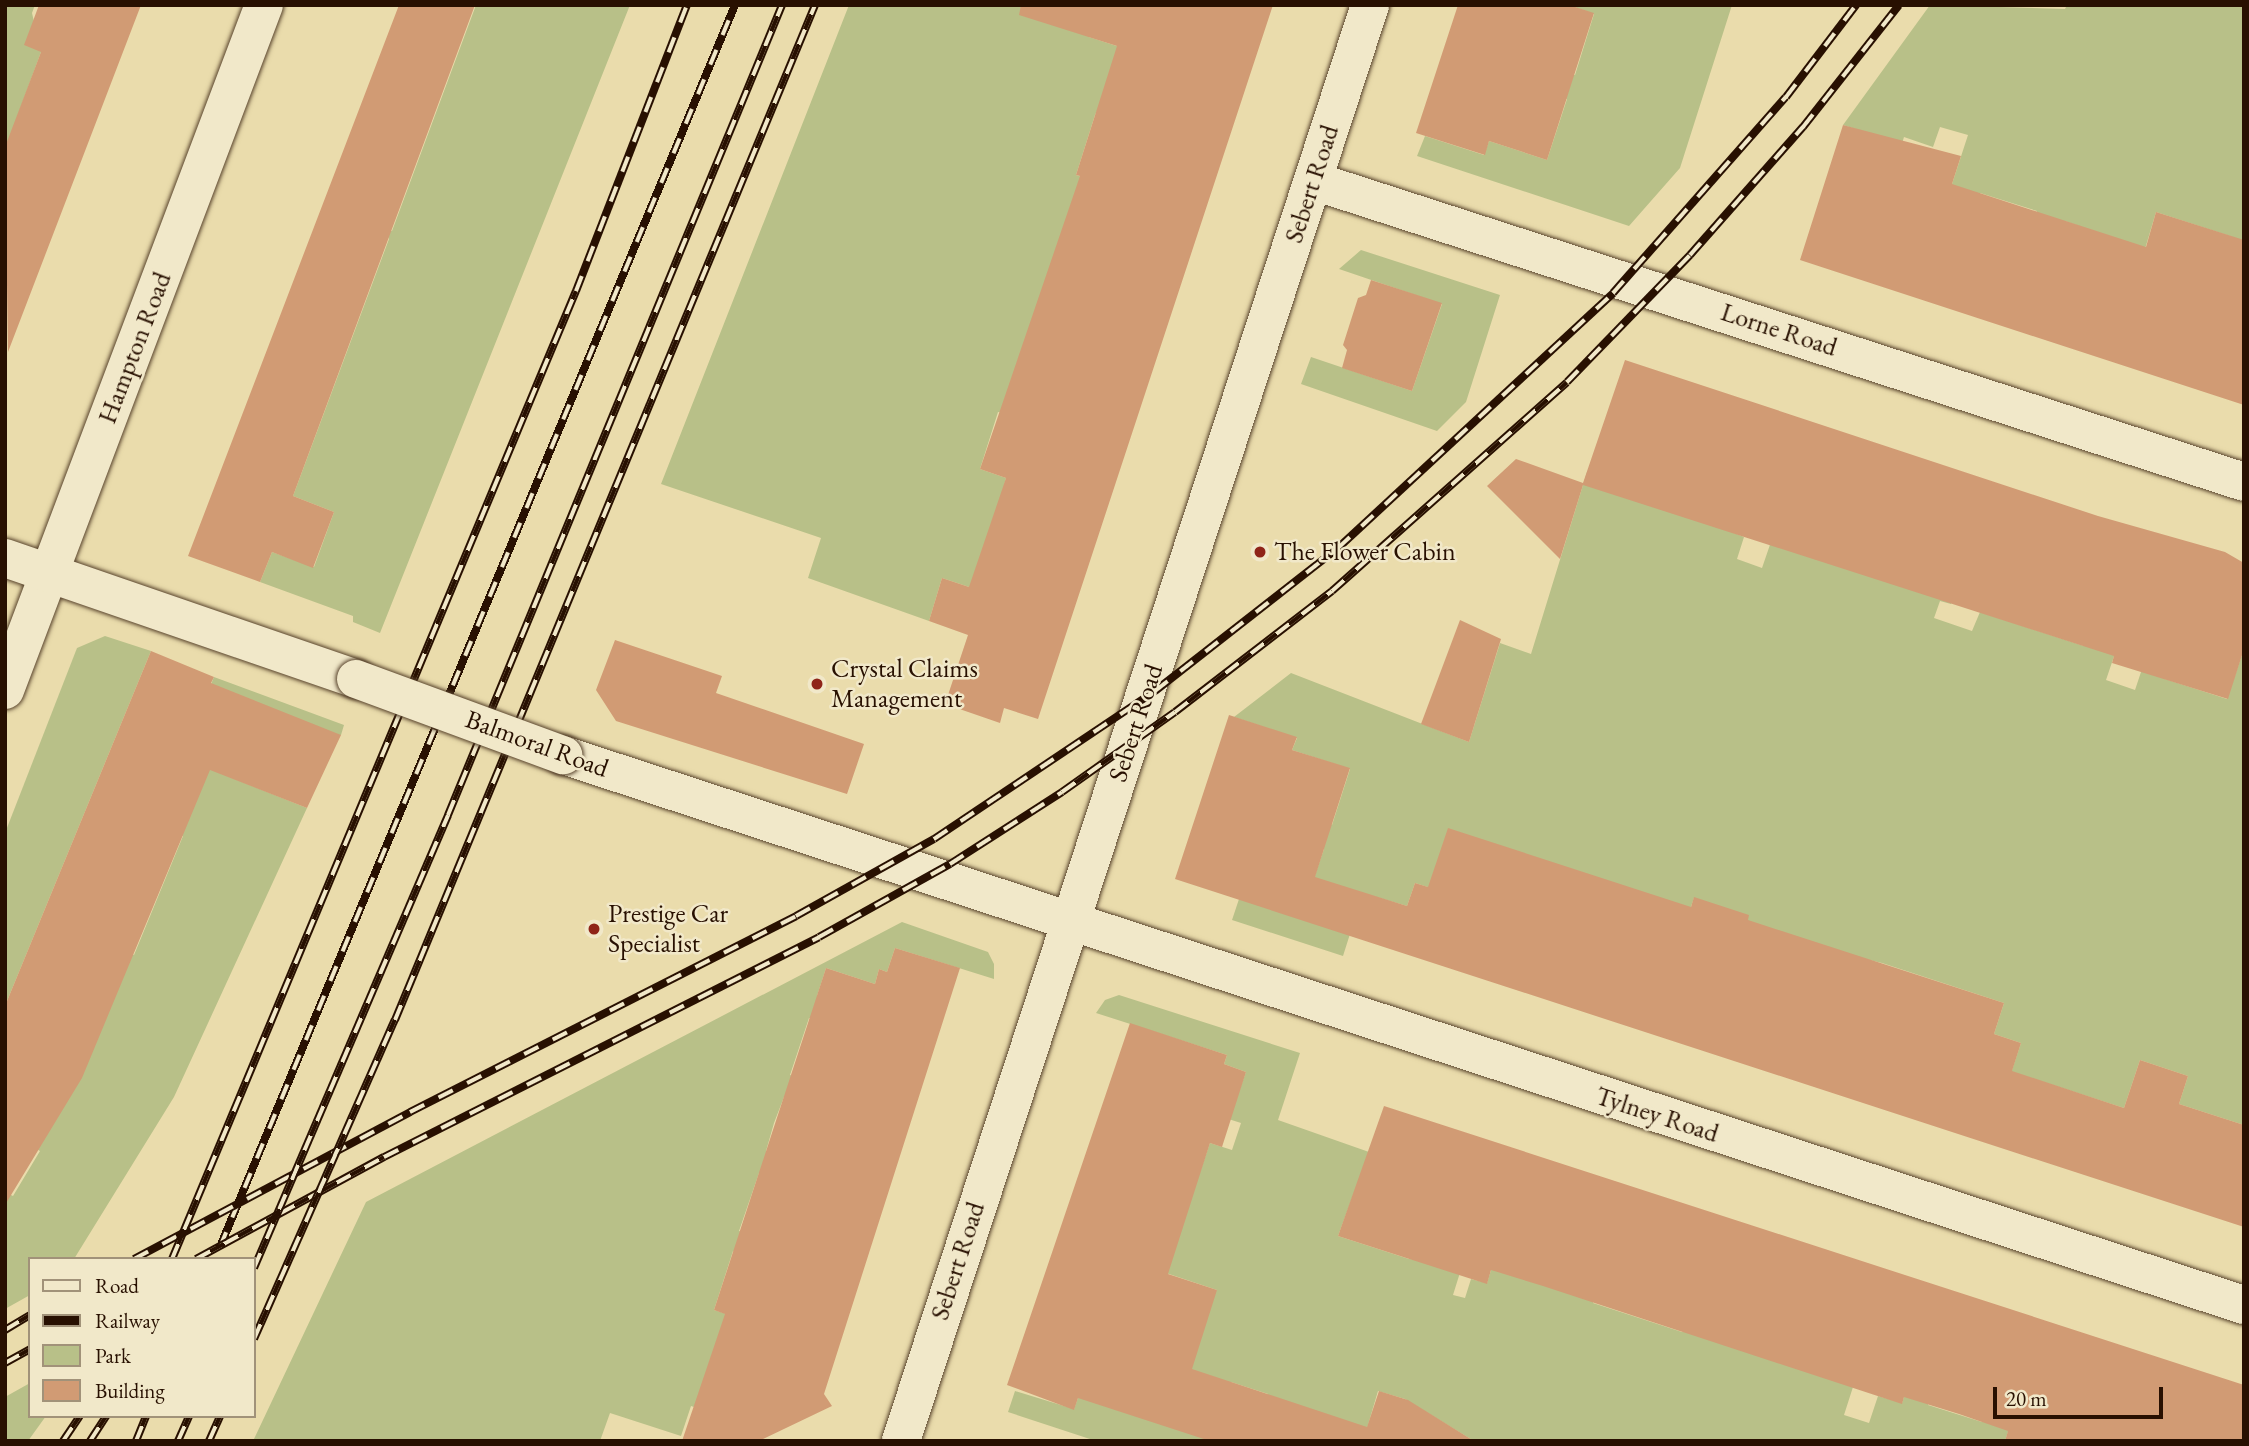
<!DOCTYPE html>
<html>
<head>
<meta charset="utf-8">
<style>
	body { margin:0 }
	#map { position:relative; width:2249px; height:1446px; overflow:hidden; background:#eadcac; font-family:"EB Garamond",serif }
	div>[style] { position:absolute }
	.green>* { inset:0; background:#b8c088 }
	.building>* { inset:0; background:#d19b74 }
	.roads { filter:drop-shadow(0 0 2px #58432c) drop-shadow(0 0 2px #58432c) }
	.minor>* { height:38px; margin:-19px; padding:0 19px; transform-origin:19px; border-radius:19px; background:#f1e8c9 }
	.tertiary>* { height:38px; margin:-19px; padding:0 19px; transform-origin:19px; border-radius:19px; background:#f1e8c9 }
	.rail>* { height:8px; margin-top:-4px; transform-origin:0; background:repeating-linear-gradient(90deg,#f1e8c9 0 16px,#281001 0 32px); box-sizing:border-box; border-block:2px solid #281001 }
	.bridges { filter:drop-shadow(0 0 2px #58432c) drop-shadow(0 0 2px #58432c) }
	.tertiary-bridge>* { height:38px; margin:-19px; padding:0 19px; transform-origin:19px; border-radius:19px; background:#f1e8c9 }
	.dots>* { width:19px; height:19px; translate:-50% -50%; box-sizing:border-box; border:4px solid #f1e8c9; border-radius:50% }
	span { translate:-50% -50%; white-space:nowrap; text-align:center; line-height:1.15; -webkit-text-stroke:5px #f1e8c9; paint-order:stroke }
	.street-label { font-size:26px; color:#281001 }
	.poi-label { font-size:26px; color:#281001 }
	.left { translate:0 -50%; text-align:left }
	.frame { position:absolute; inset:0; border:7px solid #281001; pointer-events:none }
	.legend { position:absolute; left:28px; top:1257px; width:228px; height:161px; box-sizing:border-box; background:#f1e8c9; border:2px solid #a19279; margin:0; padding:9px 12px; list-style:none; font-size:21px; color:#281001 }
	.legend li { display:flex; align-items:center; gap:14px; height:35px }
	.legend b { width:35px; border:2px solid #a19279 }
	.scale { position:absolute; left:1993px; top:1387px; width:170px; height:32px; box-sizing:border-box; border:4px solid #281001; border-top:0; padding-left:9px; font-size:21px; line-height:24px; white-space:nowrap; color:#281001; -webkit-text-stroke:5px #f1e8c9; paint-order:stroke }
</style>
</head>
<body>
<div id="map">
	<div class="green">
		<i style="clip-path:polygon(5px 5px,35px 5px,32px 13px,41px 52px,5px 150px)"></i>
		<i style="clip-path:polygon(476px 5px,630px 5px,380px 633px,353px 622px,353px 616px,260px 582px,272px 552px,314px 567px,334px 512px,293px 496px,389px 239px,386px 230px,392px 231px)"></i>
		<i style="clip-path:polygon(849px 5px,1099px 5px,1089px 37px,1126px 49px,1095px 115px,1076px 175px,1139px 195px,1003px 413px,998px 412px,980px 469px,1006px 478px,978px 590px,942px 578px,929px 621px,808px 578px,821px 538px,661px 484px)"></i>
		<i style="clip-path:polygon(1569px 5px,1732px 5px,1680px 168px,1629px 226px,1417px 156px,1425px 136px,1484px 155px,1489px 141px,1547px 160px,1567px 99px,1509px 81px,1516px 57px,1575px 75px,1594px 14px)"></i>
		<i style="clip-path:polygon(1930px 5px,2065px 9px,2067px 5px,2244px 5px,2244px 260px,2230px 236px,2156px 212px,2145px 249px,2065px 221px,2049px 270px,2021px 261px,2037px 211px,1980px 193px,1936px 233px,1968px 135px,1940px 127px,1933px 147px,1904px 137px,1880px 214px,1875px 135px,1843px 125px)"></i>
		<i style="clip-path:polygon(1361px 250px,1500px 295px,1466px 402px,1437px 431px,1301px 384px,1311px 357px,1412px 391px,1442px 304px,1339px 269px)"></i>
		<i style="clip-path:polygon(1587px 472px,1744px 537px,1737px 559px,1762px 568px,1788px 492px,1969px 548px,1951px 604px,1940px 601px,1934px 618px,1972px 631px,1980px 612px,2084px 646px,2132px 603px,2106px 680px,2135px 690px,2184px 543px,2165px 679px,2227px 699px,2244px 649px,2244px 1125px,2179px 1104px,2188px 1076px,2140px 1060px,2124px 1108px,2025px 1076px,2010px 1076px,2021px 1043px,1994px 1034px,2004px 1003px,1882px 963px,1795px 942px,1694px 898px,1671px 964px,1415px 883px,1407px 906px,1363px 893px,1343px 956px,1232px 920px,1239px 899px,1314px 878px,1324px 849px,1267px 831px,1274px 806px,1332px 825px,1350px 769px,1292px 750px,1297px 738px,1234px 717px,1291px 673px,1469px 742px,1500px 643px,1531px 654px)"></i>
		<i style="clip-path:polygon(105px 636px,151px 651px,5px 1006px,5px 833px,77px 648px)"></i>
		<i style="clip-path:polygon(214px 677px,344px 725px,341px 735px,220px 773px,307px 808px,174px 1097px,74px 1259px,30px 1259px,30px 1295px,5px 1309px,5px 1192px,13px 1196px,40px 1151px,17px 1137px,111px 945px,134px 955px,183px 836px,154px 824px)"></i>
		<i style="clip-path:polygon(902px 922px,988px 952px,994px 964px,994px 979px,895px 948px,887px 972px,879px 969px,875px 984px,826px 968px,817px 996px,866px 1036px,809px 1018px,790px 1075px,848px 1094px,841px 1115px,784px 1097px,774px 1123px,766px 1151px,824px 1170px,817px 1191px,759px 1173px,739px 1231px,799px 1251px,793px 1270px,733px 1251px,714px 1310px,755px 1323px,740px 1422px,691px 1406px,681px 1436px,610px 1413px,600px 1441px,253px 1441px,366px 1202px)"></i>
		<i style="clip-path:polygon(1119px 995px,1300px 1053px,1278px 1120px,1369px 1152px,1338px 1236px,1409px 1259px,1463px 1263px,1453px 1295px,1465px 1298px,1471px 1279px,1487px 1283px,1507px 1219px,1609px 1252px,1593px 1303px,1682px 1332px,1870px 1334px,1844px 1415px,1869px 1423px,1878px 1396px,1902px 1403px,1920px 1349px,1944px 1357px,1928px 1405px,1982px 1422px,2024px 1383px,2005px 1441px,1474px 1441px,1405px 1399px,1378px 1391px,1365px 1435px,1261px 1418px,1268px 1394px,1231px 1382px,1212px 1441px,1096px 1441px,1008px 1412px,1015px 1391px,1074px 1409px,1078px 1398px,1217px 1290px,1124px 1259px,1200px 1172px,1210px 1143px,1232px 1150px,1241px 1123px,1175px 1102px,1238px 1094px,1246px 1072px,1224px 1064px,1227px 1055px,1096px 1013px,1105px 1000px)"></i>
		<i style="clip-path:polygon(30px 1383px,30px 1416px,46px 1416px,28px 1441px,5px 1441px,5px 1397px)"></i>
	</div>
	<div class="building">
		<i style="clip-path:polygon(39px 5px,141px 5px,8px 352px,5px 147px,41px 52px,24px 45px)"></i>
		<i style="clip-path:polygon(399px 5px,475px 5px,293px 496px,334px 512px,313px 568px,272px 552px,260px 582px,188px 556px)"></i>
		<i style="clip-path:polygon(1021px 5px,1273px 5px,1038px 719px,1004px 708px,1000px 723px,945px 704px,968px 635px,929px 621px,942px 578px,969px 587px,1006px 478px,980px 469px,1080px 176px,1076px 175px,1117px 46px,1019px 15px)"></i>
		<i style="clip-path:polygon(1458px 5px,1569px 5px,1594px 13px,1547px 160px,1489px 141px,1485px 155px,1416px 133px)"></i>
		<i style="clip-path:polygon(1843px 125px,1961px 156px,1952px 184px,2146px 247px,2156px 212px,2244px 240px,2244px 405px,1800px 260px)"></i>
		<i style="clip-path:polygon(1371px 280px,1442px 303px,1412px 391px,1342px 368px,1347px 350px,1343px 345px,1358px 298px,1366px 295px)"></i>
		<i style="clip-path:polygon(1625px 360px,2098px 516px,2225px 552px,2244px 563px,2244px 649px,2228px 699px,2112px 663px,2114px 656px,1583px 485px,1560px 559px,1487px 486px,1516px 459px,1583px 483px)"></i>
		<i style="clip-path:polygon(1460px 620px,1501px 639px,1469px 742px,1421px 724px)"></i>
		<i style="clip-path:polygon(615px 640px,722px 676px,716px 693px,864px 744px,847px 794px,616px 721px,596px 690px)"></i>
		<i style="clip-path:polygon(151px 651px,214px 677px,211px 683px,341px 735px,307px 808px,210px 770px,82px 1078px,5px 1205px,5px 1006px)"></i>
		<i style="clip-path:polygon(1229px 715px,1297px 737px,1292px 750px,1350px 768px,1315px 877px,1407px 906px,1415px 883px,1428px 887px,1448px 828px,1691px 907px,1694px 897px,1749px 915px,1748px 920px,2004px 1003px,1994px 1034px,2021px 1043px,2012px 1071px,2124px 1108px,2140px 1060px,2188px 1076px,2179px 1104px,2244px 1125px,2244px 1227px,1175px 879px)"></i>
		<i style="clip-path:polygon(895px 948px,960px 968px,824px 1394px,832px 1406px,759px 1441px,682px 1441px,725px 1314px,714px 1310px,826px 968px,875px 984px,879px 969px,887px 972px)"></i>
		<i style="clip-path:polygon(1130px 1023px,1227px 1055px,1224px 1064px,1246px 1072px,1222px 1147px,1210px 1143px,1168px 1274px,1217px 1290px,1192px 1369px,1367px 1427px,1379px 1391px,1408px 1400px,1474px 1441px,1210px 1441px,1078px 1398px,1074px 1410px,1007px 1385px)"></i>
		<i style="clip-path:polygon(1384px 1106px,2244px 1385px,2244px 1441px,2005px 1441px,2008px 1431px,1959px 1414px,1904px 1397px,1902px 1404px,1543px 1286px,1491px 1270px,1487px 1284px,1338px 1236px)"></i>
	</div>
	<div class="roads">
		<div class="minor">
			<i style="left:1314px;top:181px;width:977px;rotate:17.93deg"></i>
			<i style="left:5px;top:690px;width:732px;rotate:-69.29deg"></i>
			<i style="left:901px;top:1441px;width:1511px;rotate:-71.91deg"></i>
		</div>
		<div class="tertiary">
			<i style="left:5px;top:558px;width:371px;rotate:19deg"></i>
			<i style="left:563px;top:755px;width:1769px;rotate:18.12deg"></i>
		</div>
	</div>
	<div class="rail">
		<i style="left:220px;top:1247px;width:1345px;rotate:-67.48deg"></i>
		<i style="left:134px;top:1259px;width:313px;rotate:-28deg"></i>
		<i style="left:410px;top:1112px;width:433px;rotate:-26.9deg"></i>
		<i style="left:796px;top:916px;width:158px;rotate:-29.2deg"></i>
		<i style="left:934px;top:839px;width:266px;rotate:-33.8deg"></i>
		<i style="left:1155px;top:691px;width:232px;rotate:-38deg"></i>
		<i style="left:1338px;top:548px;width:375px;rotate:-42.8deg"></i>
		<i style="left:1613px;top:293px;width:261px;rotate:-48.6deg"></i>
		<i style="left:1786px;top:97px;width:116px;rotate:-52.7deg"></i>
		<i style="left:172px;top:1259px;width:1049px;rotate:-67.35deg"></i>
		<i style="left:576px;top:291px;width:307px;rotate:-68.8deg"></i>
		<i style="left:196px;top:1259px;width:214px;rotate:-28.5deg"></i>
		<i style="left:384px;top:1157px;width:487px;rotate:-26.8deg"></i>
		<i style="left:819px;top:937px;width:150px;rotate:-29.1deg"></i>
		<i style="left:950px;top:864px;width:133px;rotate:-32.7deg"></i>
		<i style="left:1062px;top:792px;width:138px;rotate:-35.3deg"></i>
		<i style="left:1175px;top:712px;width:198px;rotate:-37.6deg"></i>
		<i style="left:1332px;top:591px;width:314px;rotate:-41.6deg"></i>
		<i style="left:1567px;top:382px;width:177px;rotate:-45.9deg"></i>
		<i style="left:1690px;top:255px;width:171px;rotate:-48.6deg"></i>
		<i style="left:1803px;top:127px;width:155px;rotate:-51.8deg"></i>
		<i style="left:254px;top:1268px;width:493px;rotate:-66.8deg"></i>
		<i style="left:448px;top:815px;width:876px;rotate:-67.59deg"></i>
		<i style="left:5px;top:1330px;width:29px;rotate:-31deg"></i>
		<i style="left:254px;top:1339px;width:349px;rotate:-66.2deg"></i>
		<i style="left:395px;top:1020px;width:1098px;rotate:-67.52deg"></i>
		<i style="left:5px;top:1363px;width:29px;rotate:-29deg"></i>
		<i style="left:63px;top:1441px;width:30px;rotate:-56deg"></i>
		<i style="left:90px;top:1441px;width:30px;rotate:-57deg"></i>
		<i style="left:136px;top:1441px;width:27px;rotate:-68deg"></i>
		<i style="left:178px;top:1441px;width:27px;rotate:-66deg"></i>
		<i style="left:209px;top:1441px;width:27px;rotate:-66deg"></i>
	</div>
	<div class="bridges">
		<div class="tertiary-bridge">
			<i style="left:356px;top:679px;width:221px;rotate:20.2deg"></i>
		</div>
	</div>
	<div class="dots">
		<i style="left:1260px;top:552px;background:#8f2418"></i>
		<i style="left:817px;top:684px;background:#8f2418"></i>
		<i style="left:594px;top:929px;background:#8f2418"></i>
	</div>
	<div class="street-label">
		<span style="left:1312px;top:184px;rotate:-72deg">Sebert Road</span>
		<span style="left:1779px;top:330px;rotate:18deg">Lorne Road</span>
		<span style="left:135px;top:348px;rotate:-69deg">Hampton Road</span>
		<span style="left:1136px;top:723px;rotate:-72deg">Sebert Road</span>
		<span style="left:537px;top:744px;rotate:20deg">Balmoral Road</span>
		<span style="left:1657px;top:1115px;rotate:18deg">Tylney Road</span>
		<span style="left:958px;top:1261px;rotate:-72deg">Sebert Road</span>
	</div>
	<div class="poi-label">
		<span class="left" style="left:1274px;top:552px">The Flower Cabin</span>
		<span class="left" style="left:831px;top:684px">Crystal Claims<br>Management</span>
		<span class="left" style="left:608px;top:929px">Prestige Car<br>Specialist</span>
	</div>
	<div class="frame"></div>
	<ul class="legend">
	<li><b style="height:9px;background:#f1e8c9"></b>Road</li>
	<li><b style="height:9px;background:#281001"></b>Railway</li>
	<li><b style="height:19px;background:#b8c088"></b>Park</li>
	<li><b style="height:19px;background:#d19b74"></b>Building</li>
	</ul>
	<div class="scale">20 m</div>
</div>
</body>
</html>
